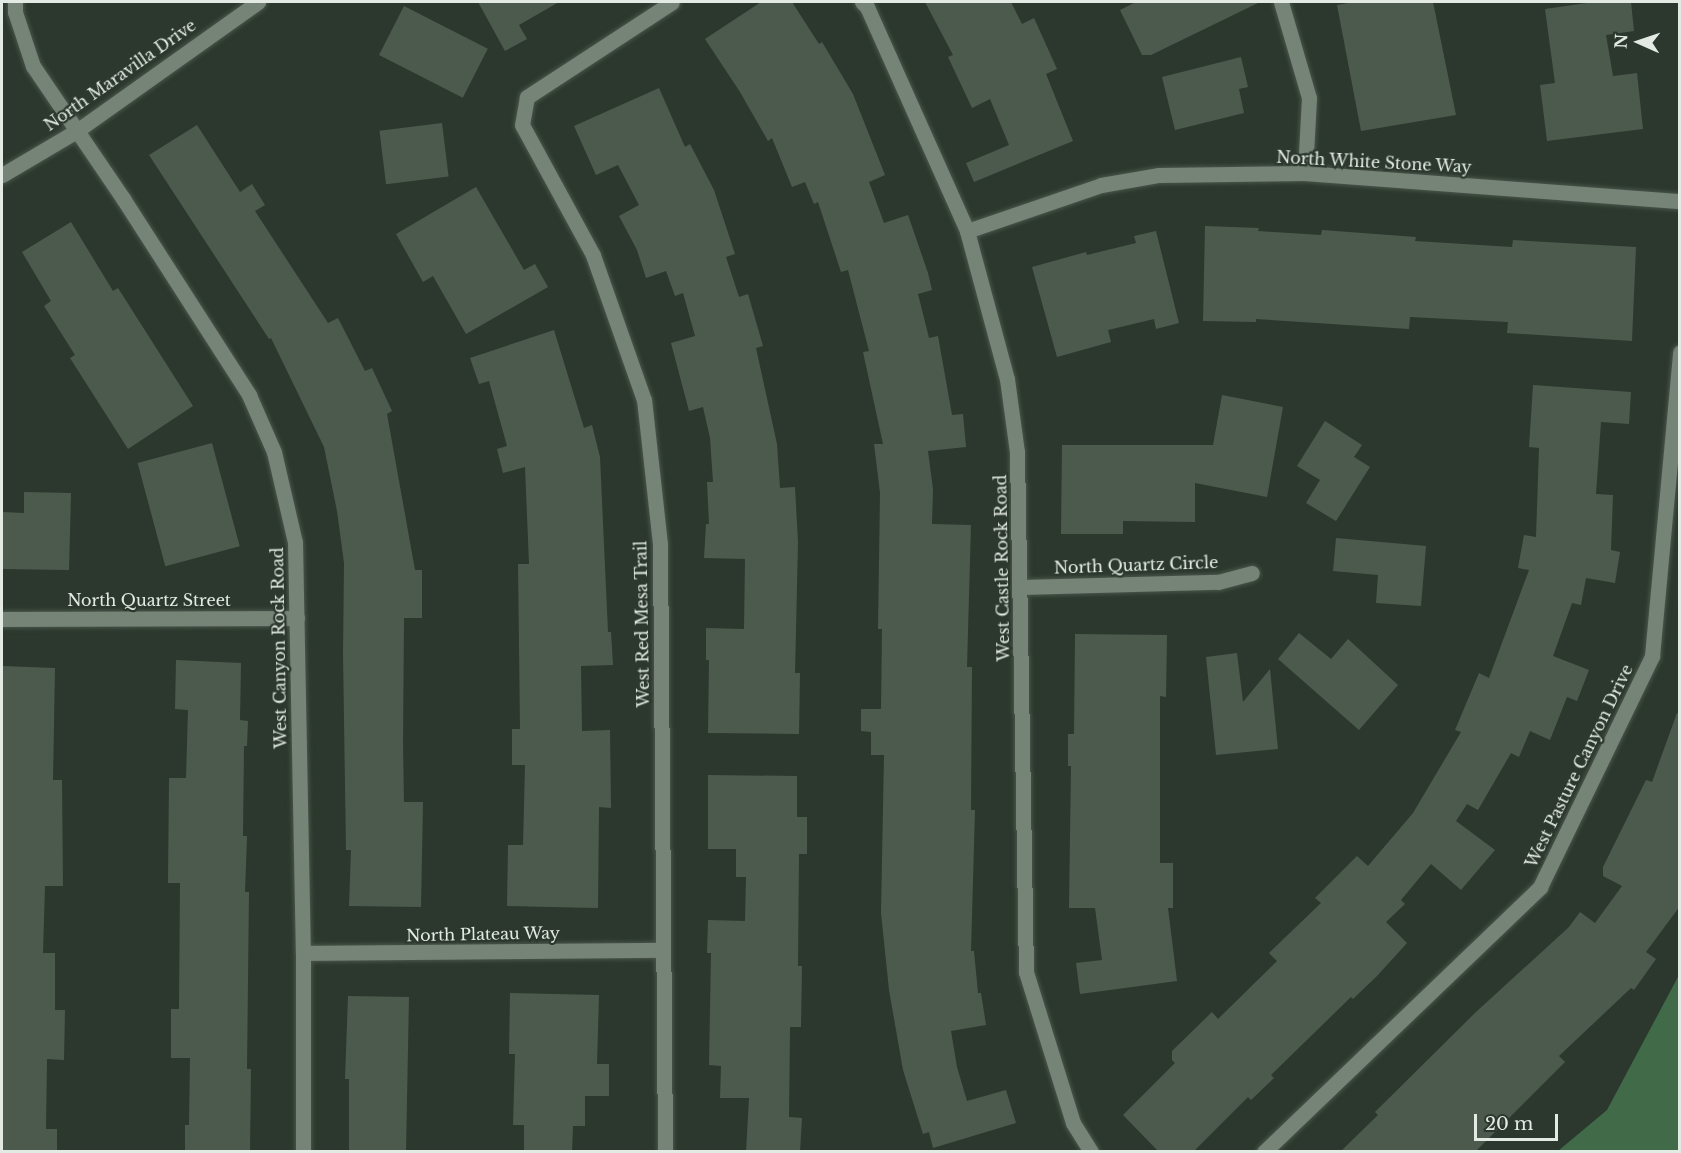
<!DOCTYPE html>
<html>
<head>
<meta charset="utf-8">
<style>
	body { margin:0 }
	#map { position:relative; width:1681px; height:1153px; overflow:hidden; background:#2c382d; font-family:"Libre Baskerville",serif }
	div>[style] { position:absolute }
	.green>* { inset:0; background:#406a48 }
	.building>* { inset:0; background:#4c5a4e; transform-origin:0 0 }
	.roads { filter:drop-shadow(0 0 2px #4a554b) drop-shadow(0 0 2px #4a554b) }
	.minor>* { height:15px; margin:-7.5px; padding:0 7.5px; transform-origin:7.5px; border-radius:7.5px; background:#758477 }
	span { translate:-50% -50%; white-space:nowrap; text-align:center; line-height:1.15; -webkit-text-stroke:4.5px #2c382d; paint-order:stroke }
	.street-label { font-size:16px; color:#e2eae3 }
	.frame { position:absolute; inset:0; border:3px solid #e2eae3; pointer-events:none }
	.north { position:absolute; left:1609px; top:12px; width:60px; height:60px; -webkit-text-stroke:4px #2c382d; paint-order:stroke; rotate:273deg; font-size:16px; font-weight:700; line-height:24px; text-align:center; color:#e2eae3 }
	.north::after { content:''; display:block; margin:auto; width:21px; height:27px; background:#e2eae3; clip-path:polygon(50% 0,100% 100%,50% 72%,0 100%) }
	.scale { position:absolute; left:1474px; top:1114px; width:84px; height:27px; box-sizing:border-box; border:3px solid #e2eae3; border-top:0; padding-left:8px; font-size:18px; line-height:21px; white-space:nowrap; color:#e2eae3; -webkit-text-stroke:4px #2c382d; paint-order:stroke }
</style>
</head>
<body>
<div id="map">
	<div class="green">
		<i style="clip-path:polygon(1679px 975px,1679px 1151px,1558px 1151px,1607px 1110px)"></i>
	</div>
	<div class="building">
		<i style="clip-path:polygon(478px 2px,559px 2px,519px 25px,527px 39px,505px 51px)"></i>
		<i style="clip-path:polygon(761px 2px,792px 2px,819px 44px,822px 42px,853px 94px,885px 175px,869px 182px,884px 223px,908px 215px,928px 273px,932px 290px,918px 294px,929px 338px,938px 336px,952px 415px,963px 414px,966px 447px,928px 451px,933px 489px,932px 524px,971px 525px,967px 667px,972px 667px,971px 810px,975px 810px,971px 951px,974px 951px,978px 993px,981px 993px,986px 1025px,951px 1031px,957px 1067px,967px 1101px,1006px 1090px,1016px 1123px,933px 1148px,929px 1132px,923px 1134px,903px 1070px,889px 990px,881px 913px,884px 755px,871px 755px,871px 732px,861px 731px,861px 709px,881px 709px,882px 629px,878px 629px,880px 493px,874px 444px,883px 444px,863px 352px,869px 351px,848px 270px,841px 272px,818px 202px,814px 204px,805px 182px,792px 187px,772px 138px,768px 141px,740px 92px,705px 39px)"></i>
		<i style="clip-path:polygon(925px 2px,1011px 2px,1022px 24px,1034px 18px,1057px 69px,1046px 74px,1073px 141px,974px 182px,966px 163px,1009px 145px,990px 99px,972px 108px,948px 57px,953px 55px)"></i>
		<i style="clip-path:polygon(1136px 2px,1260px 2px,1151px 55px,1142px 55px,1120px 10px)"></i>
		<i style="clip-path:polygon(1354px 2px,1433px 2px,1456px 115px,1361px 131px,1337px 5px)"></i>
		<i style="clip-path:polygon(1594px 2px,1631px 2px,1634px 31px,1606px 35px,1613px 76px,1637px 73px,1643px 129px,1547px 141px,1540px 85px,1555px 83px,1545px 9px)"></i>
		<i style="left:404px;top:6px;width:94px;height:55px;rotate:27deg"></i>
		<i style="clip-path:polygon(1241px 57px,1248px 87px,1239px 89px,1244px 113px,1175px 130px,1162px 77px)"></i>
		<i style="clip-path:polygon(659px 88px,685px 147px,690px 144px,714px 190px,735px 254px,726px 257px,739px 297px,748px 294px,763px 346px,756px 348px,777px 444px,780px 488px,795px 487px,798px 542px,795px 673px,800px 673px,799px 734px,708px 733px,709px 660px,706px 660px,706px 628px,744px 629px,745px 559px,704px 558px,706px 524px,709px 524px,707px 482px,713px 482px,710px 438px,703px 407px,689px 411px,671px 343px,695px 336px,683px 293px,675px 296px,666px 271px,646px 278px,637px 250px,619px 216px,639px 205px,618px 165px,596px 175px,574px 126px)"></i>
		<i style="left:442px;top:123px;width:54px;height:63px;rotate:83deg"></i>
		<i style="clip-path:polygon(197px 125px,240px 192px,252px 184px,265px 205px,255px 211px,328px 323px,338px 318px,365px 371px,372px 368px,392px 411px,387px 414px,415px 570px,422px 570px,422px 618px,404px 618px,403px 743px,404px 802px,423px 802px,421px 907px,349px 906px,351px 850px,346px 850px,343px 654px,344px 563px,337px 511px,324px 447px,271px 338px,269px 339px,149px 155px)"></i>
		<i style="clip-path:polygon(476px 187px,524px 270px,535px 264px,548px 287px,466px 334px,433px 276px,423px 282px,396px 234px)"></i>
		<i style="clip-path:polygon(71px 222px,113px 291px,118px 288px,193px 406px,128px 449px,70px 358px,75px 355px,44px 306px,51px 301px,22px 252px)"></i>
		<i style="clip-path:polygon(1205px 226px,1259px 228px,1258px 231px,1321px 235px,1322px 230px,1416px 237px,1415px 241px,1512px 247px,1513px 240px,1636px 247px,1632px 341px,1507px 333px,1508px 322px,1410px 317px,1409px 329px,1256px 319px,1256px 322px,1203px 321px)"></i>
		<i style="clip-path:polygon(1156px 231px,1179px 323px,1156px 329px,1154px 319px,1108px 330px,1111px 342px,1057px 357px,1032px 267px,1086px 252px,1087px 255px,1136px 243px,1134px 236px)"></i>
		<i style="clip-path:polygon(554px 330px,584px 428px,592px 425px,600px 457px,608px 632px,611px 632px,613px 665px,581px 666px,582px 731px,610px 730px,611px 808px,599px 807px,598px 908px,507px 906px,508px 845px,523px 845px,525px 765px,512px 765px,512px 729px,520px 729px,518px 564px,529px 564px,525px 467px,503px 473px,497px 449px,507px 446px,489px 381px,479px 384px,470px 358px)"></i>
		<i style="clip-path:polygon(1533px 385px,1631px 392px,1629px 424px,1601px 422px,1596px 494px,1613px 495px,1611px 550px,1620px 552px,1615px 583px,1586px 578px,1581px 605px,1572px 603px,1553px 656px,1589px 670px,1577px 701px,1567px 697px,1550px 740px,1530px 731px,1519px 757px,1511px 753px,1478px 810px,1467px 804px,1456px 821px,1495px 850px,1461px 890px,1431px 864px,1401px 900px,1405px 904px,1386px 922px,1407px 943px,1377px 976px,1353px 999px,1351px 997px,1271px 1075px,1274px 1078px,1251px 1100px,1248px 1097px,1193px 1152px,1159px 1152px,1123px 1115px,1175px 1063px,1172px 1060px,1172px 1051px,1212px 1012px,1218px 1019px,1277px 961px,1269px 953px,1321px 903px,1315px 898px,1357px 856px,1368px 866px,1413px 813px,1461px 732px,1455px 730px,1479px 673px,1489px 678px,1529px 570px,1518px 568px,1524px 535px,1536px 537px,1539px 448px,1529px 447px)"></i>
		<i style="clip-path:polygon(1222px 395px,1283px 407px,1267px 497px,1195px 483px,1195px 522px,1123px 521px,1123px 534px,1061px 534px,1062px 445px,1213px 445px)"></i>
		<i style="clip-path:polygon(1325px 421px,1362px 445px,1354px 457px,1370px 467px,1336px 521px,1306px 503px,1320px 480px,1297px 466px)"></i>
		<i style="left:212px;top:443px;width:107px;height:77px;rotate:75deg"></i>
		<i style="clip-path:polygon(24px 492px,71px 493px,69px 570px,2px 569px,2px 512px,24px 513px)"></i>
		<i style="clip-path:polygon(1336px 538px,1426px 546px,1421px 606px,1376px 603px,1378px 575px,1333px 571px)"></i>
		<i style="clip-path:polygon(1299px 633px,1331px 659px,1348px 639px,1398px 685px,1359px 730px,1278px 659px)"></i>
		<i style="clip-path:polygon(1075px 634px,1167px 635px,1166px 697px,1160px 696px,1160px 863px,1173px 863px,1173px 908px,1168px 908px,1177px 981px,1080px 994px,1076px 963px,1102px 960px,1095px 908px,1069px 908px,1071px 766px,1068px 766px,1068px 734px,1074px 734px)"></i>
		<i style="clip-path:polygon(1237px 653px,1243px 702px,1270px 669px,1278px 749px,1216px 755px,1206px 657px)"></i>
		<i style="clip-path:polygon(176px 660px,241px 663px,240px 720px,248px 721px,247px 746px,244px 746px,243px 836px,247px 836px,245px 892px,249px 892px,247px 1069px,251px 1069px,250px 1150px,185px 1152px,185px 1125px,189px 1125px,190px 1058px,171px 1058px,171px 1009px,179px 1009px,180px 883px,168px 883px,169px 778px,186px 778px,188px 710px,175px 709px)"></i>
		<i style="clip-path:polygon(2px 666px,55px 668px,53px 780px,62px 780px,63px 886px,45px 886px,43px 953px,55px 953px,55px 1010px,65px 1010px,64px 1060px,47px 1059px,46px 1129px,57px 1129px,57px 1152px,2px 1152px)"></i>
		<i style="clip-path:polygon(1677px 713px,1680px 714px,1680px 906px,1646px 952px,1656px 959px,1634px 990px,1631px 988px,1559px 1056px,1565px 1062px,1476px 1151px,1340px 1152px,1378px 1115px,1375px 1112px,1476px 1012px,1569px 927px,1580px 912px,1595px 923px,1622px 886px,1603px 876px,1603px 867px,1646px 780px,1652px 782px)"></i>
		<i style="clip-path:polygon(708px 775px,797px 776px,797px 817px,807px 817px,807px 854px,799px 854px,798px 966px,802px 966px,801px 1027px,790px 1027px,789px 1117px,802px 1118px,800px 1152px,746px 1152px,749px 1098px,720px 1098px,721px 1066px,709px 1065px,711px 953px,707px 953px,708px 920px,745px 921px,746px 877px,736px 877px,736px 849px,708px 849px)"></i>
		<i style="clip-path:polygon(510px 993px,599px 995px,597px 1064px,609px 1064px,609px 1096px,585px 1096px,585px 1126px,573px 1126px,572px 1152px,524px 1152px,524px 1125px,513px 1125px,515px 1054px,509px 1054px)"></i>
		<i style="clip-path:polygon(348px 996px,409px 997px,406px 1152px,349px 1152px,349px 1079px,345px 1079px)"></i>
	</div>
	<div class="roads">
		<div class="minor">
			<i style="left:15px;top:2px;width:10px;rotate:90deg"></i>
			<i style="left:15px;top:12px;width:57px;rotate:71.6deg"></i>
			<i style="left:33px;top:66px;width:162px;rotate:55.8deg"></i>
			<i style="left:124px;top:200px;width:232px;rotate:57.3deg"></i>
			<i style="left:249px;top:395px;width:62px;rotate:66.3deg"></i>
			<i style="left:274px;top:452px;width:92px;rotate:76.9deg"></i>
			<i style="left:295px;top:542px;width:411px;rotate:88.9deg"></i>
			<i style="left:303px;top:953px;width:199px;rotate:90deg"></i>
			<i style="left:862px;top:2px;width:7px;rotate:45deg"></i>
			<i style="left:867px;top:7px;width:245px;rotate:65.9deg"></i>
			<i style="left:967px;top:231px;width:153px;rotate:74.9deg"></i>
			<i style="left:1007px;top:379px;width:74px;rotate:82.2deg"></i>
			<i style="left:1017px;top:452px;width:520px;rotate:89.01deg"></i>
			<i style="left:1026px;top:972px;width:158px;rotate:72.7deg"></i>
			<i style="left:1073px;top:1123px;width:34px;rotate:58deg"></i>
			<i style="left:1281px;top:2px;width:100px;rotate:73.7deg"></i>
			<i style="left:1309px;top:98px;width:75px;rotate:93.1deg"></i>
			<i style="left:2px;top:175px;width:88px;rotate:-30.6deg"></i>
			<i style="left:78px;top:130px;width:221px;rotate:-35.4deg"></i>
			<i style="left:967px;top:231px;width:142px;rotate:-18.9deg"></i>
			<i style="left:1101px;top:185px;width:59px;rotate:-9.8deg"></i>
			<i style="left:1159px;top:175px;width:146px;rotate:-0.8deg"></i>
			<i style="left:1305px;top:173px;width:376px;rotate:4.3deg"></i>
			<i style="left:1021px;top:587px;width:197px;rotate:-1.5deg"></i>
			<i style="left:1218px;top:582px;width:35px;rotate:-15deg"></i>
			<i style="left:2px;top:619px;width:295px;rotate:-0.2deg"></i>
			<i style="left:303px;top:953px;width:360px;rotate:-0.5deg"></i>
			<i style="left:665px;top:1152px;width:608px;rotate:-90.47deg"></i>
			<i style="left:660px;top:544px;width:145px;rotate:-96.3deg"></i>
			<i style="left:644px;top:400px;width:154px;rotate:-109.4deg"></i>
			<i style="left:593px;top:255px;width:148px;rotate:-118.6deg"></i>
			<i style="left:522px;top:125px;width:28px;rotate:-80deg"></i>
			<i style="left:527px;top:97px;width:173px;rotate:-33.2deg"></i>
			<i style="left:1264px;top:1152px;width:383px;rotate:-43.8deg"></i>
			<i style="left:1540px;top:887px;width:257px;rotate:-64.1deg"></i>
			<i style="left:1652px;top:656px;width:305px;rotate:-84.7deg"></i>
		</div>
	</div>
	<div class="street-label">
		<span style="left:120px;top:75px;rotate:-35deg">North Maravilla Drive</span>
		<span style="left:1374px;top:162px;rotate:3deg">North White Stone Way</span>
		<span style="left:1136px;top:565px;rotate:-2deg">North Quartz Circle</span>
		<span style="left:1002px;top:568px;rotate:-91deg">West Castle Rock Road</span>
		<span style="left:149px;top:600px">North Quartz Street</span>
		<span style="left:642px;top:624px;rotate:-91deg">West Red Mesa Trail</span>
		<span style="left:279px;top:648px;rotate:-91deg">West Canyon Rock Road</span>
		<span style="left:1579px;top:766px;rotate:-64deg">West Pasture Canyon Drive</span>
		<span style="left:483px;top:934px;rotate:-1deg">North Plateau Way</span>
	</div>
	<div class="frame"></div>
	<div class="north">N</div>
	<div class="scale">20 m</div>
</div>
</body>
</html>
